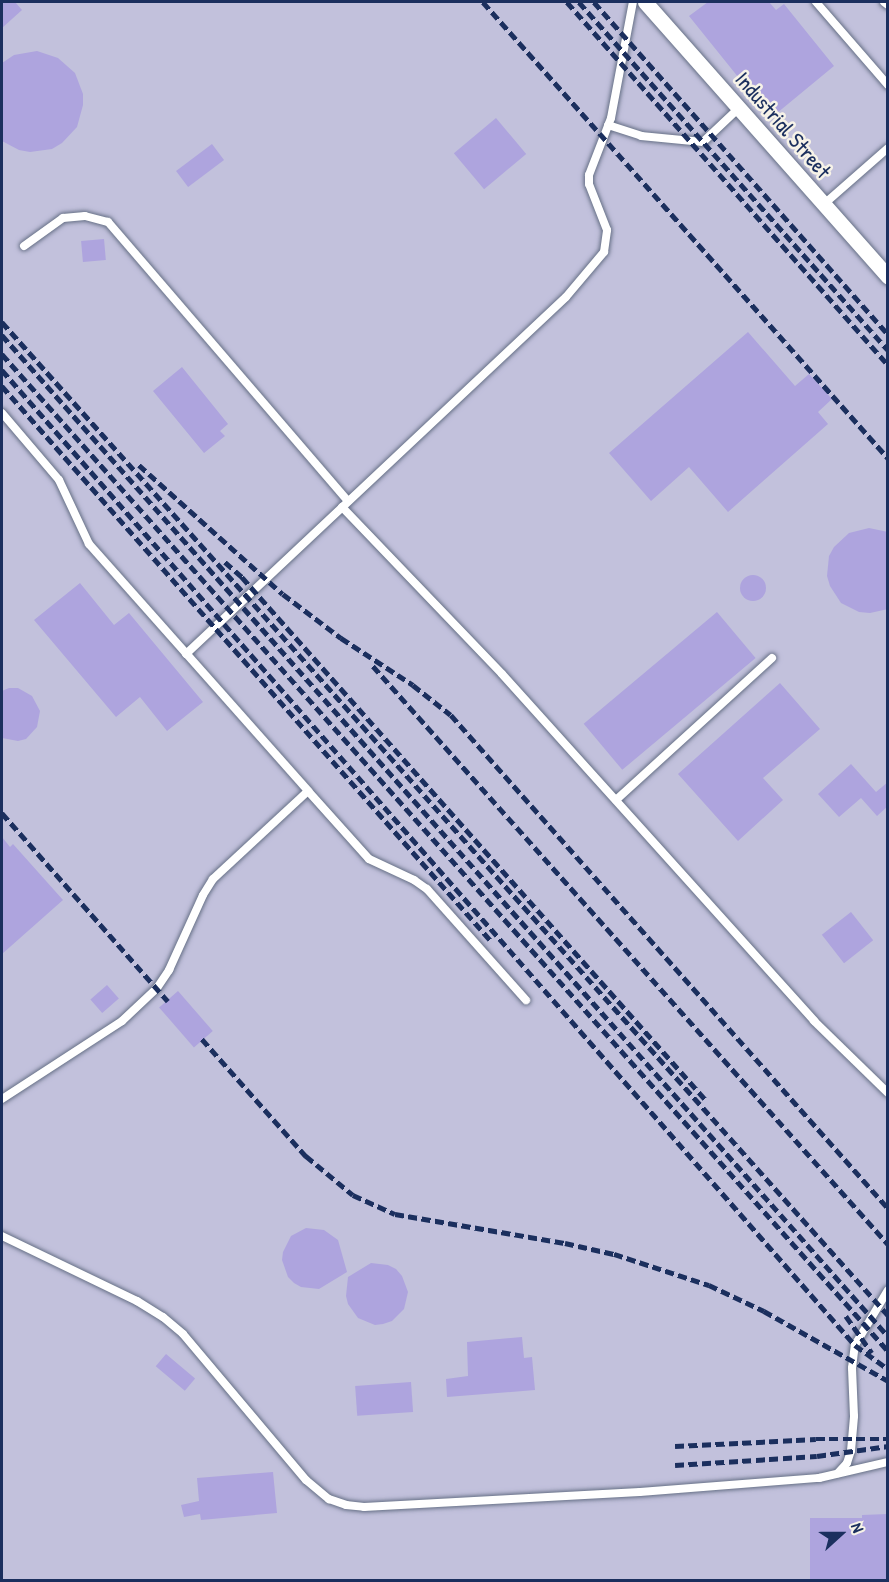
<!DOCTYPE html>
<html>
<head>
<meta charset="utf-8">
<style>
	body { margin:0 }
	#map { position:relative; width:889px; height:1582px; overflow:hidden; background:#f0e8d0; font-family:"Patrick Hand",sans-serif }
	div>[style] { position:absolute }
	.industrial>* { inset:0; background:#c2c1dc; transform-origin:0 0 }
	.building>* { inset:0; background:#aea4de; transform-origin:0 0 }
	.round { border-radius:50% }
	.roads { filter:drop-shadow(0 0 2px #667086) drop-shadow(0 0 2px #667086) }
	.service>* { height:8px; margin:-4px; padding:0 4px; transform-origin:4px; border-radius:4px; background:#fff }
	.minor>* { height:15px; margin:-7.5px; padding:0 7.5px; transform-origin:7.5px; border-radius:7.5px; background:#fff }
	.rail>* { height:4.5px; margin-top:-2.25px; transform-origin:0; background:repeating-linear-gradient(90deg,#1b2f5e 0 9px,transparent 0 13.5px) }
	span { translate:-50% -50%; white-space:nowrap; text-align:center; line-height:1.15; -webkit-text-stroke:5px #f7f3e8; paint-order:stroke }
	.street-label { font-size:22px; color:#1b2f5e }
	.frame { position:absolute; inset:0; border:3px solid #1b2f5e; pointer-events:none }
	.north { position:absolute; left:811px; top:1504px; width:60px; height:60px; -webkit-text-stroke:4px #f7f3e8; paint-order:stroke; rotate:69deg; font-size:16px; font-weight:700; line-height:24px; text-align:center; color:#1b2f5e }
	.north::after { content:''; display:block; margin:auto; width:21px; height:27px; background:#1b2f5e; clip-path:polygon(50% 0,100% 100%,50% 72%,0 100%) }
</style>
</head>
<body>
<div id="map">
	<div class="industrial">
		<i style="left:2px;top:2px;width:885px;height:1578px"></i>
	</div>
	<div class="building">
		<i style="clip-path:polygon(2px 2px,15px 2px,22px 10px,2px 28px)"></i>
		<i style="clip-path:polygon(708px 2px,769px 2px,776px 10px,784px 4px,834px 66px,771px 118px,689px 16px)"></i>
		<i style="clip-path:polygon(37px 51px,58px 58px,75px 73px,83px 94px,83px 105px,77px 127px,62px 143px,52px 149px,30px 152px,19px 150px,2px 141px,2px 63px,14px 55px)"></i>
		<i style="left:496px;top:118px;width:47px;height:55px;rotate:50deg"></i>
		<i style="left:212px;top:144px;width:20px;height:45px;rotate:53deg"></i>
		<i style="left:104px;top:239px;width:21px;height:23px;rotate:85deg"></i>
		<i style="clip-path:polygon(748px 332px,795px 386px,809px 374px,832px 399px,818px 412px,828px 424px,728px 512px,689px 467px,651px 501px,609px 453px)"></i>
		<i style="clip-path:polygon(182px 367px,228px 424px,220px 431px,225px 436px,204px 453px,153px 391px)"></i>
		<i style="clip-path:polygon(869px 528px,888px 532px,888px 609px,870px 613px,859px 612px,841px 603px,830px 586px,827px 576px,829px 556px,834px 547px,849px 533px)"></i>
		<i class="round" style="left:740px;top:575px;width:26px;height:26px"></i>
		<i style="clip-path:polygon(80px 583px,114px 625px,129px 613px,203px 702px,167px 731px,140px 697px,116px 717px,34px 620px)"></i>
		<i style="left:717px;top:612px;width:60px;height:174px;rotate:50deg"></i>
		<i style="clip-path:polygon(780px 683px,820px 729px,763px 778px,783px 800px,738px 841px,678px 774px)"></i>
		<i style="clip-path:polygon(9px 688px,18px 688px,32px 696px,40px 711px,37px 727px,26px 739px,18px 741px,2px 738px,2px 691px)"></i>
		<i style="clip-path:polygon(851px 764px,876px 792px,888px 782px,888px 806px,877px 816px,861px 798px,839px 817px,818px 794px)"></i>
		<i style="clip-path:polygon(2px 837px,10px 847px,13px 844px,63px 900px,2px 954px)"></i>
		<i style="left:851px;top:912px;width:36px;height:37px;rotate:52deg"></i>
		<i style="left:107px;top:985px;width:18px;height:22px;rotate:49deg"></i>
		<i style="left:178px;top:991px;width:53px;height:25px;rotate:49deg"></i>
		<i style="clip-path:polygon(306px 1228px,324px 1230px,338px 1240px,347px 1272px,319px 1289px,301px 1287px,294px 1283px,288px 1277px,282px 1260px,283px 1252px,291px 1236px)"></i>
		<i style="clip-path:polygon(371px 1263px,388px 1265px,396px 1269px,402px 1276px,408px 1292px,404px 1309px,392px 1321px,383px 1324px,375px 1325px,358px 1318px,348px 1304px,346px 1296px,348px 1277px)"></i>
		<i style="clip-path:polygon(522px 1337px,524px 1358px,532px 1357px,535px 1390px,447px 1397px,446px 1379px,468px 1376px,467px 1342px)"></i>
		<i style="left:166px;top:1354px;width:38px;height:16px;rotate:40deg"></i>
		<i style="left:411px;top:1382px;width:30px;height:56px;rotate:86deg"></i>
		<i style="clip-path:polygon(273px 1472px,277px 1513px,201px 1520px,200px 1514px,184px 1517px,181px 1505px,199px 1501px,197px 1478px)"></i>
		<i style="clip-path:polygon(888px 1514px,888px 1581px,810px 1581px,810px 1518px,862px 1518px,862px 1515px)"></i>
	</div>
	<div class="roads">
		<div class="service">
			<i style="left:816px;top:2px;width:110px;rotate:49.1deg"></i>
			<i style="left:884px;top:2px;width:5px;rotate:37deg"></i>
			<i style="left:608px;top:125px;width:35px;rotate:18deg"></i>
			<i style="left:641px;top:136px;width:62px;rotate:5.5deg"></i>
			<i style="left:703px;top:142px;width:50px;rotate:-43.4deg"></i>
			<i style="left:823px;top:205px;width:86px;rotate:-41.2deg"></i>
			<i style="left:24px;top:246px;width:48px;rotate:-35.7deg"></i>
			<i style="left:63px;top:218px;width:22px;rotate:-5deg"></i>
			<i style="left:85px;top:216px;width:24px;rotate:15deg"></i>
			<i style="left:108px;top:222px;width:368px;rotate:49.3deg"></i>
			<i style="left:2px;top:413px;width:88px;rotate:49.6deg"></i>
			<i style="left:59px;top:480px;width:71px;rotate:64.9deg"></i>
			<i style="left:89px;top:544px;width:330px;rotate:48.4deg"></i>
			<i style="left:308px;top:791px;width:91px;rotate:48.1deg"></i>
			<i style="left:369px;top:859px;width:50px;rotate:25deg"></i>
			<i style="left:414px;top:880px;width:16px;rotate:35deg"></i>
			<i style="left:427px;top:889px;width:149px;rotate:48.3deg"></i>
			<i style="left:342px;top:507px;width:231px;rotate:46.2deg"></i>
			<i style="left:502px;top:674px;width:467px;rotate:48deg"></i>
			<i style="left:814px;top:1021px;width:103px;rotate:44.2deg"></i>
			<i style="left:186px;top:654px;width:521px;rotate:-43.21deg"></i>
			<i style="left:566px;top:297px;width:59px;rotate:-49.8deg"></i>
			<i style="left:604px;top:252px;width:22px;rotate:-82deg"></i>
			<i style="left:607px;top:230px;width:49px;rotate:-111.4deg"></i>
			<i style="left:589px;top:184px;width:9px;rotate:-90deg"></i>
			<i style="left:589px;top:175px;width:61px;rotate:-68.9deg"></i>
			<i style="left:611px;top:118px;width:118px;rotate:-79.3deg"></i>
			<i style="left:616px;top:800px;width:211px;rotate:-42.3deg"></i>
			<i style="left:2px;top:1099px;width:143px;rotate:-33deg"></i>
			<i style="left:122px;top:1021px;width:48px;rotate:-43.3deg"></i>
			<i style="left:157px;top:988px;width:22px;rotate:-56deg"></i>
			<i style="left:169px;top:970px;width:82px;rotate:-65.6deg"></i>
			<i style="left:203px;top:895px;width:19px;rotate:-58deg"></i>
			<i style="left:213px;top:879px;width:129px;rotate:-42.8deg"></i>
			<i style="left:2px;top:1236px;width:150px;rotate:25.7deg"></i>
			<i style="left:137px;top:1301px;width:31px;rotate:32deg"></i>
			<i style="left:163px;top:1317px;width:26px;rotate:40deg"></i>
			<i style="left:183px;top:1334px;width:191px;rotate:49.9deg"></i>
			<i style="left:306px;top:1480px;width:30px;rotate:40deg"></i>
			<i style="left:329px;top:1499px;width:18px;rotate:19deg"></i>
			<i style="left:346px;top:1505px;width:18px;rotate:6deg"></i>
			<i style="left:364px;top:1507px;width:276px;rotate:-3.1deg"></i>
			<i style="left:640px;top:1492px;width:180px;rotate:-4.5deg"></i>
			<i style="left:819px;top:1478px;width:71px;rotate:-13.1deg"></i>
			<i style="left:838px;top:1473px;width:13px;rotate:-48deg"></i>
			<i style="left:847px;top:1463px;width:13px;rotate:-72deg"></i>
			<i style="left:851px;top:1451px;width:35px;rotate:-85deg"></i>
			<i style="left:854px;top:1416px;width:48px;rotate:-92.4deg"></i>
			<i style="left:852px;top:1368px;width:23px;rotate:-83deg"></i>
			<i style="left:855px;top:1345px;width:64px;rotate:-59deg"></i>
		</div>
		<div class="minor">
			<i style="left:645px;top:2px;width:367px;rotate:48.5deg"></i>
		</div>
	</div>
	<div class="rail">
		<i style="left:483px;top:2px;width:610px;rotate:48.39deg"></i>
		<i style="left:567px;top:2px;width:485px;rotate:48.5deg"></i>
		<i style="left:579px;top:2px;width:465px;rotate:48.4deg"></i>
		<i style="left:594px;top:2px;width:443px;rotate:48.5deg"></i>
		<i style="left:2px;top:322px;width:1331px;rotate:48.26deg"></i>
		<i style="left:2px;top:335px;width:1337px;rotate:48.49deg"></i>
		<i style="left:2px;top:354px;width:1334px;rotate:48.37deg"></i>
		<i style="left:2px;top:370px;width:1295px;rotate:48.82deg"></i>
		<i style="left:855px;top:1345px;width:41px;rotate:36deg"></i>
		<i style="left:2px;top:386px;width:741px;rotate:48.61deg"></i>
		<i style="left:139px;top:465px;width:193px;rotate:41.9deg"></i>
		<i style="left:283px;top:594px;width:73px;rotate:37.2deg"></i>
		<i style="left:341px;top:638px;width:86px;rotate:33.1deg"></i>
		<i style="left:413px;top:685px;width:48px;rotate:38.3deg"></i>
		<i style="left:451px;top:715px;width:659px;rotate:48.45deg"></i>
		<i style="left:225px;top:562px;width:23px;rotate:41deg"></i>
		<i style="left:242px;top:577px;width:698px;rotate:48.43deg"></i>
		<i style="left:373px;top:666px;width:774px;rotate:48.3deg"></i>
		<i style="left:2px;top:813px;width:251px;rotate:48.6deg"></i>
		<i style="left:202px;top:1039px;width:157px;rotate:48.4deg"></i>
		<i style="left:306px;top:1156px;width:61px;rotate:39.7deg"></i>
		<i style="left:353px;top:1195px;width:46px;rotate:24.3deg"></i>
		<i style="left:395px;top:1214px;width:172px;rotate:9.7deg"></i>
		<i style="left:565px;top:1243px;width:50px;rotate:12.7deg"></i>
		<i style="left:614px;top:1254px;width:100px;rotate:18.1deg"></i>
		<i style="left:709px;top:1285px;width:61px;rotate:25.3deg"></i>
		<i style="left:764px;top:1311px;width:142px;rotate:29.4deg"></i>
		<i style="left:846px;top:1316px;width:45px;rotate:54.9deg"></i>
		<i style="left:675px;top:1446px;width:141px;rotate:-2.8deg"></i>
		<i style="left:816px;top:1439px;width:72px"></i>
		<i style="left:675px;top:1465px;width:142px;rotate:-3.6deg"></i>
		<i style="left:817px;top:1456px;width:72px;rotate:-8deg"></i>
	</div>
	<div class="street-label">
		<span style="left:783px;top:125px;rotate:49deg">Industrial Street</span>
	</div>
	<div class="frame"></div>
	<div class="north">N</div>
</div>
</body>
</html>
